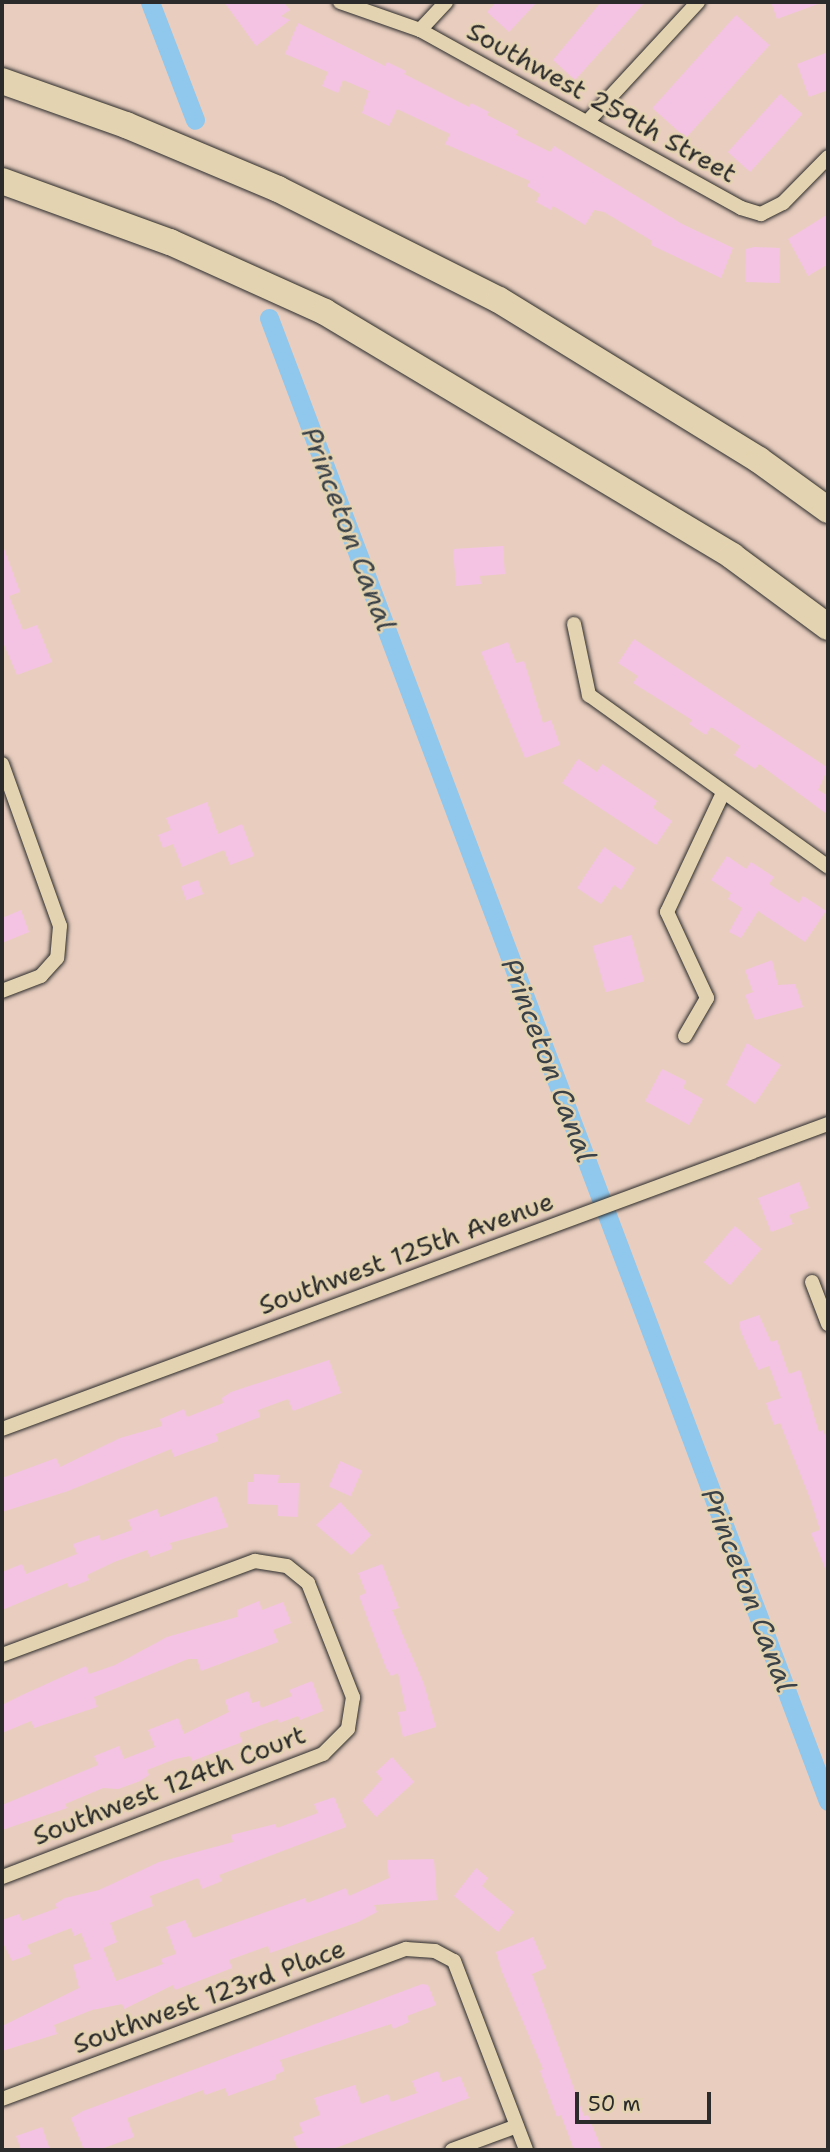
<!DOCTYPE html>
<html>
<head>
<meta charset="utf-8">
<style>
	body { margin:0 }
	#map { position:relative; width:830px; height:2152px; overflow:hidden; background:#e9cebf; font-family:"Shantell Sans",sans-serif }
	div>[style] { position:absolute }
	.canal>* { height:19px; margin:-9.5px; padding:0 9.5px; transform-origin:9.5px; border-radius:9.5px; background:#8fc7ed }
	.building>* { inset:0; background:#f4c3e3; transform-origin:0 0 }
	.roads { filter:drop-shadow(0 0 2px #2b2b2b) drop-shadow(0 0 2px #2b2b2b) }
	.minor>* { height:14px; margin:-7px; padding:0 7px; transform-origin:7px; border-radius:7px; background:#e4d3b0 }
	.motorway>* { height:26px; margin:-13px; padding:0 13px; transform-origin:13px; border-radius:13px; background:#e4d3b0 }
	span { translate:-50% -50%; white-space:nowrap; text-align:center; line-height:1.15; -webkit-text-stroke:5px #e4d3b0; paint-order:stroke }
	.street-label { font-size:26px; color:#2b2b2b }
	.water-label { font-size:28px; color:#3a4248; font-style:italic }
	.frame { position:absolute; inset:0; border:4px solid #2b2b2b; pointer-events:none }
	.scale { position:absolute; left:575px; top:2092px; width:136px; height:32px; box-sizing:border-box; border:4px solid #2b2b2b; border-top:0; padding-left:9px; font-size:21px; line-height:24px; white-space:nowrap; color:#2b2b2b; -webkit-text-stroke:5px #e4d3b0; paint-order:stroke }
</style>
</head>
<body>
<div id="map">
	<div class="canal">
		<i style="left:150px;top:2px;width:126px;rotate:69.1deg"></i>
		<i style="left:269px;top:318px;width:1585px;rotate:69.35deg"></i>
	</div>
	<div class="building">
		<i style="clip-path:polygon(224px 2px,283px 2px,290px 10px,281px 16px,290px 20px,256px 46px)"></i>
		<i style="clip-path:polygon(496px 2px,537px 2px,509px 32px,487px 12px)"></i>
		<i style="clip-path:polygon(601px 2px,645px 2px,575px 80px,553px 60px)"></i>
		<i style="clip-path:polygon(771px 2px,818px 2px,818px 4px,777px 19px)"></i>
		<i style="left:736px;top:15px;width:45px;height:125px;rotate:42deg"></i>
		<i style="clip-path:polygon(298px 23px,385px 66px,387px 62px,406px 71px,404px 74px,469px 107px,471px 103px,489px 112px,487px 115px,518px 131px,516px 135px,550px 152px,554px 146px,682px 224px,733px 248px,721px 278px,651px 245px,652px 241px,604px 212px,594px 210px,585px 225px,553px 206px,551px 210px,536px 202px,540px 194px,527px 186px,530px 181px,445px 144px,450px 134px,397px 109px,389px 126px,362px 113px,369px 91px,343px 80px,338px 93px,322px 86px,328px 72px,285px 54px)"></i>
		<i style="clip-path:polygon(828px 52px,828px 90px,809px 97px,797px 64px)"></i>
		<i style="left:780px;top:94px;width:30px;height:78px;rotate:42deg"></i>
		<i style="clip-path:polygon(828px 214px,828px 264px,808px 276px,788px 239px)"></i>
		<i style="clip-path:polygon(754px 247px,780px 248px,779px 283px,745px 282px,746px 249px)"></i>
		<i style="clip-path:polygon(3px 546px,20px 592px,9px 596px,23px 630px,37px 625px,52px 662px,17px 675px,2px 640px)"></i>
		<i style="clip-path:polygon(503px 546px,505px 574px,480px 576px,481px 584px,456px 586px,453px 549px)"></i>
		<i style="clip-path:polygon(634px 639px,828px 768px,818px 790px,828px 796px,828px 815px,759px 764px,755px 769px,734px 755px,740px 746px,711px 727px,706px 735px,689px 724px,692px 720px,633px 683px,638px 676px,618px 663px)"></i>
		<i style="clip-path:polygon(508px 642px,516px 663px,524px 661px,543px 723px,551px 720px,560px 745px,525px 758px,481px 652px)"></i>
		<i style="clip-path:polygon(578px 759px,597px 772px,602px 764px,657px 801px,653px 808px,672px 821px,656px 845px,562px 783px)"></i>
		<i style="clip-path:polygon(207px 802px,218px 834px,242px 824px,254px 856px,230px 865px,224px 850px,182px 867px,173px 844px,163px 848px,158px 835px,171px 830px,166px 818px)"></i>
		<i style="clip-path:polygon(604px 847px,635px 868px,621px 890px,614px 885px,601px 904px,577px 888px)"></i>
		<i style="clip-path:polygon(727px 856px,746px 869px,751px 862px,774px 877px,769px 884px,799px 903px,803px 896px,826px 911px,805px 942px,758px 911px,741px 938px,729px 932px,742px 908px,728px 899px,731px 893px,711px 880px)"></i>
		<i style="left:198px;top:880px;width:15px;height:18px;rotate:70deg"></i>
		<i style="clip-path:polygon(21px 910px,29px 932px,2px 943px,2px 918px)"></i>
		<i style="left:631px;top:935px;width:48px;height:40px;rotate:74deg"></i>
		<i style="clip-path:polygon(772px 960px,778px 985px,795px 984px,803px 1007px,755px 1020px,745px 995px,753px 992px,745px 970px)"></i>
		<i style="clip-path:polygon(747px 1043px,781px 1065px,755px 1104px,726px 1085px)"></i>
		<i style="clip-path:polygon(662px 1069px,686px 1081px,683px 1088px,703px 1099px,689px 1125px,645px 1101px)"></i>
		<i style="clip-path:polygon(799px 1182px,809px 1208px,789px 1215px,793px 1224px,771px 1232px,758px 1198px)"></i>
		<i style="left:735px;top:1226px;width:35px;height:48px;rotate:41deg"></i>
		<i style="clip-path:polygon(759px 1315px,771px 1342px,777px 1340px,789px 1374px,800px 1370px,819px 1432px,823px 1430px,828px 1443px,828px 1576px,811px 1533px,820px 1530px,811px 1501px,780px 1423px,774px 1425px,766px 1403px,781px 1398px,769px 1366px,758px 1370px,741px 1332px,739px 1322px)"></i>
		<i style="clip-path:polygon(329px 1360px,341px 1393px,293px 1411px,288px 1399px,258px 1410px,260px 1417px,216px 1434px,218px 1441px,174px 1457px,171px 1449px,68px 1491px,2px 1512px,2px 1478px,56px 1458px,60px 1467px,120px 1438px,162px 1426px,160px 1419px,184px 1409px,187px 1417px,223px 1403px,222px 1398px,231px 1392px)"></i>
		<i style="left:340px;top:1461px;width:24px;height:28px;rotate:24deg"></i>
		<i style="clip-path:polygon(254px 1474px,279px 1475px,278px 1483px,299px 1483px,298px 1517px,278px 1516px,278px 1505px,247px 1504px,247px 1482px,254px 1482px)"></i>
		<i style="clip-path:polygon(216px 1496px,228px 1527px,170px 1543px,172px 1549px,150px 1557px,147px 1550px,114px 1562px,87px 1575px,89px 1580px,69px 1588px,67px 1583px,2px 1610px,2px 1572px,22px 1564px,26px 1574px,77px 1554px,73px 1544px,99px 1535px,101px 1541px,132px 1530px,128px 1520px,157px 1509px,160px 1517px)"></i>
		<i style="clip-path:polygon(340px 1502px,371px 1535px,351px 1555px,316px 1525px)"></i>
		<i style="clip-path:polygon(382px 1564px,399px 1608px,392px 1610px,424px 1684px,436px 1727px,403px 1737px,398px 1712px,406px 1711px,398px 1673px,391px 1676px,386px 1668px,359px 1596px,366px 1593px,358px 1573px)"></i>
		<i style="clip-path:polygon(259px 1601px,262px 1610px,283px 1602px,291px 1623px,273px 1630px,278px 1642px,201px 1671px,197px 1659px,188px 1659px,94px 1697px,97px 1707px,34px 1728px,31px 1721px,2px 1733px,2px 1705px,22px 1695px,86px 1666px,89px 1674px,115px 1665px,167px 1637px,237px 1617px,237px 1610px)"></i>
		<i style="clip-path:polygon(312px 1681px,323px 1711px,300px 1720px,298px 1716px,279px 1723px,278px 1719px,239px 1733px,242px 1742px,192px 1761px,190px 1756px,175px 1759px,147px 1770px,149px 1775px,140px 1781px,118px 1789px,103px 1788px,65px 1804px,67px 1808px,2px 1830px,2px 1805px,98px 1765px,94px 1756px,119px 1746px,124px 1759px,155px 1747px,148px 1730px,178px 1718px,184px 1734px,229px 1712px,225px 1700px,248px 1691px,252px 1703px,259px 1701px,261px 1708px,292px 1696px,289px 1690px)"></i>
		<i style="clip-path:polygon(392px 1757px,414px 1782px,376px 1817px,362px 1801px,382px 1779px,376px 1772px)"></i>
		<i style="clip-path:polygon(334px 1797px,346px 1827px,219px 1875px,222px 1881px,202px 1889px,198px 1878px,150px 1896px,153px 1906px,110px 1923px,117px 1942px,103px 1948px,116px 1981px,163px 1964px,161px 1959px,176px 1954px,166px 1927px,185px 1920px,193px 1938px,305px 1898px,307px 1903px,346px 1888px,349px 1896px,389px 1878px,387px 1860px,434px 1859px,437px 1900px,374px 1905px,377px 1912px,358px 1922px,270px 1953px,268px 1946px,229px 1960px,232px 1968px,175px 1990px,173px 1985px,124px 2009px,122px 2004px,92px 2010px,54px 2025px,57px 2034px,2px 2051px,2px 2026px,79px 1988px,73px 1965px,91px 1959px,81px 1933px,74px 1936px,71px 1928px,27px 1945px,31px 1954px,12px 1961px,2px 1941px,2px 1920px,19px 1914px,22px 1921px,57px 1908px,55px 1904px,65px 1898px,99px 1890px,159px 1862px,233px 1842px,231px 1835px,275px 1824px,277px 1828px,318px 1813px,314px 1804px)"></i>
		<i style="clip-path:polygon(476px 1868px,488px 1878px,482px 1886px,514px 1912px,498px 1932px,454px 1896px)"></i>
		<i style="clip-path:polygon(533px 1937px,546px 1968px,532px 1974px,584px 2116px,588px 2115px,602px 2150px,574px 2150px,561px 2115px,557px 2117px,540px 2071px,543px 2069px,502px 1972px,496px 1952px)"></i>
		<i style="clip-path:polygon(422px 1984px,428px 1985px,436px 2005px,407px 2016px,409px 2022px,393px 2029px,391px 2024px,280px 2060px,284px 2071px,275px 2075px,276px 2079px,228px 2096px,225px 2088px,205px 2095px,203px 2090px,127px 2118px,134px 2137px,98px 2150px,84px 2150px,71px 2118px,83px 2111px)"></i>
		<i style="clip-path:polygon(438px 2071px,442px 2082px,460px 2076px,469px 2098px,330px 2150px,298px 2150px,293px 2137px,303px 2133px,299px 2123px,320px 2115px,314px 2098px,355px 2085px,361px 2104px,388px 2094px,391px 2102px,417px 2093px,412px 2081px)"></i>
		<i style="clip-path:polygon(42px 2127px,50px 2150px,21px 2150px,16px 2136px)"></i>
	</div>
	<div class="roads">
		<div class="minor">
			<i style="left:340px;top:2px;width:85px;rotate:19.3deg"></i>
			<i style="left:420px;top:30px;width:367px;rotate:29deg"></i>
			<i style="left:741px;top:208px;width:21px;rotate:17deg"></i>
			<i style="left:761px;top:214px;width:25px;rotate:-27deg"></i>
			<i style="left:783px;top:203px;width:64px;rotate:-45.6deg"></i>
			<i style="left:420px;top:30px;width:38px;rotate:-47deg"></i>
			<i style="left:589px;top:120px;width:161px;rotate:-47.3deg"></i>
			<i style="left:574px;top:624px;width:73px;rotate:78.1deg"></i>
			<i style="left:589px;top:695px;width:294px;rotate:35.7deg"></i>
			<i style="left:2px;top:764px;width:172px;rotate:70.3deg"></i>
			<i style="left:60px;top:926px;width:32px;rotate:95deg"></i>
			<i style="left:57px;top:958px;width:24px;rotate:132deg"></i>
			<i style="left:41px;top:976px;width:42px;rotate:159deg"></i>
			<i style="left:685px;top:1036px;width:44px;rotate:-59.9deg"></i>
			<i style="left:707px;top:998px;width:95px;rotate:-114.9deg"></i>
			<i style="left:667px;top:912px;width:132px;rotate:-64.8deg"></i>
			<i style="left:812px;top:1282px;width:45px;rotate:69.1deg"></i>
			<i style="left:2px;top:1429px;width:881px;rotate:-20.27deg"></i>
			<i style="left:2px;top:1655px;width:270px;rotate:-20.4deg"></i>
			<i style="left:255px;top:1561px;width:32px;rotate:9deg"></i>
			<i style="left:287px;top:1566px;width:27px;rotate:39deg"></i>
			<i style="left:308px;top:1583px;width:123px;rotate:68.5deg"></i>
			<i style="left:353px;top:1697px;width:32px;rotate:99deg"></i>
			<i style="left:348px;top:1729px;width:35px;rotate:135deg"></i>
			<i style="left:323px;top:1754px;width:344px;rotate:159deg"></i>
			<i style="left:2px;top:2099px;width:431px;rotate:-20.4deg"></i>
			<i style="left:406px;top:1949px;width:29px;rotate:4deg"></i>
			<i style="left:435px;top:1951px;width:21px;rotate:28deg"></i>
			<i style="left:454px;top:1961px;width:202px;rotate:69.1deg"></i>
			<i style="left:452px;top:2150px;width:69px;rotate:-20.3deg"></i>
		</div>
		<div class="motorway">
			<i style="left:2px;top:81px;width:132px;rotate:19.5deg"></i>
			<i style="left:126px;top:125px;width:165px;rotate:22.8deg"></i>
			<i style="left:278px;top:189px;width:247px;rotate:26.7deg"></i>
			<i style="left:499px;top:300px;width:305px;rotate:31.6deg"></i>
			<i style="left:759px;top:460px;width:85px;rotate:35.9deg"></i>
			<i style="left:2px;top:181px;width:179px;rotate:20deg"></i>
			<i style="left:170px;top:242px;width:170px;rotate:24.3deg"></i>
			<i style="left:325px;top:312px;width:475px;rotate:30.9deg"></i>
			<i style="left:732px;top:556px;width:119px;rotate:36.5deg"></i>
		</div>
	</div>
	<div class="street-label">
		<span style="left:602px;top:102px;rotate:29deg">Southwest 259th Street</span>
		<span style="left:406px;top:1253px;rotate:-20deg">Southwest 125th Avenue</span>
		<span style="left:169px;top:1785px;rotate:-21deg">Southwest 124th Court</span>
		<span style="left:209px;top:1996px;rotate:-20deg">Southwest 123rd Place</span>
	</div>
	<div class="water-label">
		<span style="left:349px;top:529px;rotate:69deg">Princeton Canal</span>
		<span style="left:549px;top:1060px;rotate:69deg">Princeton Canal</span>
		<span style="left:749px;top:1590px;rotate:69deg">Princeton Canal</span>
	</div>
	<div class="frame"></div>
	<div class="scale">50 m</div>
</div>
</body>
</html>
